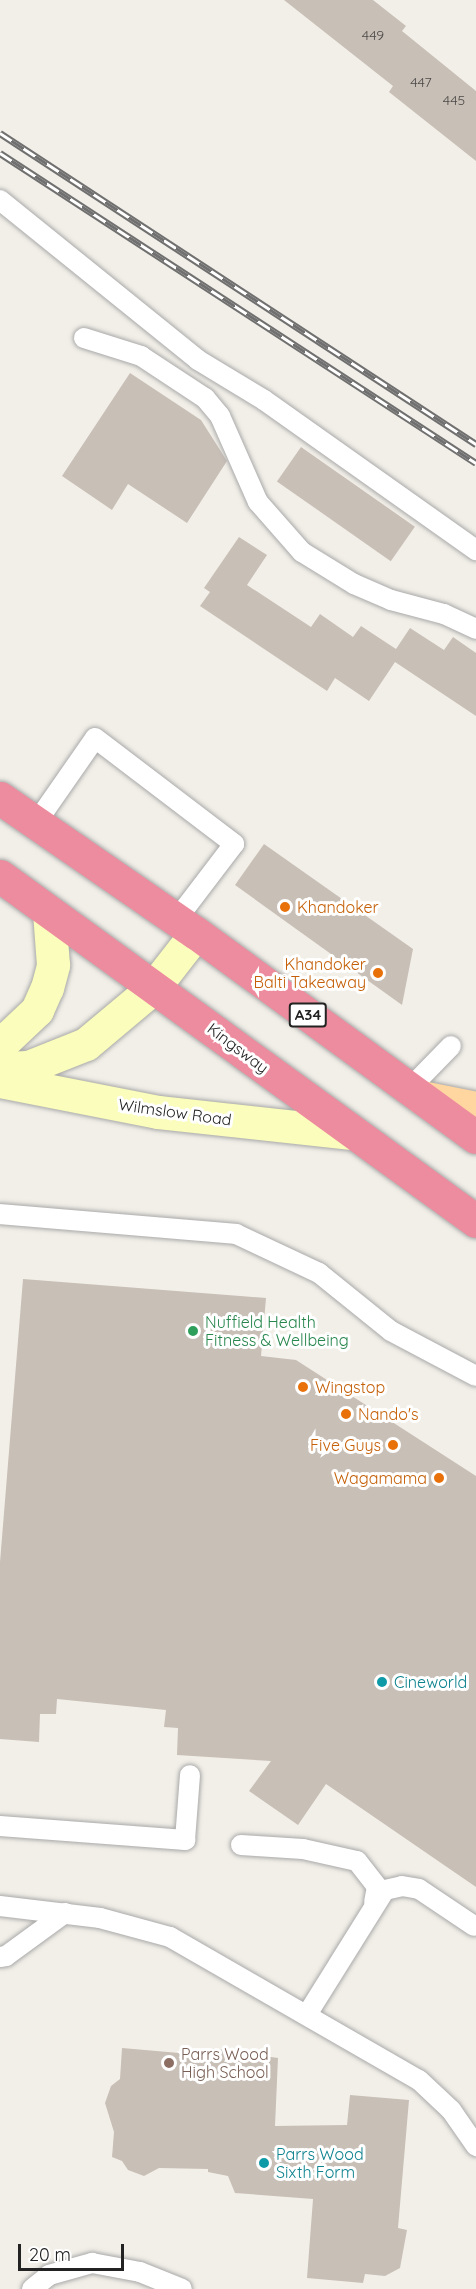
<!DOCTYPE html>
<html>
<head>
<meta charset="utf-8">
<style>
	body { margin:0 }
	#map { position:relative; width:476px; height:2289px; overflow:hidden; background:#f2efe8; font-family:Quicksand,sans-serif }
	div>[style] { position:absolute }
	.building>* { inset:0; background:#c8bfb7; transform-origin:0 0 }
	.roads { filter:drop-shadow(0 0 2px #a9a9a9) drop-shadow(0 0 2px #a9a9a9) }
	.lane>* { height:20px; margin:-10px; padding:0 10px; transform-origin:10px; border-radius:10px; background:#fff }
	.secondary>* { height:33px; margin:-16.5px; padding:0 16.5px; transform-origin:16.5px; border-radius:16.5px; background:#fafdbb }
	.primary>* { height:33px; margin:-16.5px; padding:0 16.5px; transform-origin:16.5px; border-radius:16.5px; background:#ffd6a0 }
	.highway>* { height:33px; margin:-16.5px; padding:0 16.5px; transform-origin:16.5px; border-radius:16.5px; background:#ed8c9e }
	.rail>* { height:7px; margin-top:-3.5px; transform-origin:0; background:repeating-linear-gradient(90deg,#fff 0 14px,#707070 0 28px); box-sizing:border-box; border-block:2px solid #707070 }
	.dots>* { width:16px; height:16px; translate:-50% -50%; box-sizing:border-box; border:3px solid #fff; border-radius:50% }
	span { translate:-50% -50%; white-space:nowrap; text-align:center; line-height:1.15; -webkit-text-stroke:6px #fff; paint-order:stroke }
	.number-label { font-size:14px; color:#4c4947 }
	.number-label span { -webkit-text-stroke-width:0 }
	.shield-label span { padding:2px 4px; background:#fff; border:2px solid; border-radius:4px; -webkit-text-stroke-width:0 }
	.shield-label { font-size:15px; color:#222; font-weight:700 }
	.food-label { font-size:16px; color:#c56008 }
	.left { translate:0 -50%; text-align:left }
	.right { translate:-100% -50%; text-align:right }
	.street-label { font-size:16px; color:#222 }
	.leisure-label { font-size:16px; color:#27864d }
	.culture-label { font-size:16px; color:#0d838f }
	.education-label { font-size:16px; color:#785e54 }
	.scale { position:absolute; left:18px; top:2244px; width:106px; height:27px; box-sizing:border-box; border:3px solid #222; border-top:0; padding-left:8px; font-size:18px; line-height:21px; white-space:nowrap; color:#222; -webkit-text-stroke:4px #fff; paint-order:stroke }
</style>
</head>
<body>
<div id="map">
	<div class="building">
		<i style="clip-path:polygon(284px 0,373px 0,406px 26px,402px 31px,476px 91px,476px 161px,389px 92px,393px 86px)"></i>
		<i style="clip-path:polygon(130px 373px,201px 420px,227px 461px,187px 523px,128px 484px,112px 510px,62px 476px)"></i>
		<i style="left:301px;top:447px;width:139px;height:42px;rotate:35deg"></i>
		<i style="clip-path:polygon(239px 537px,267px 555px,247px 585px,311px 627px,320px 614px,353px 637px,361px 626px,396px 649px,410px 628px,444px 650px,453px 637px,476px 653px,476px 716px,395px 662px,369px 701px,335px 678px,327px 691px,200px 606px,210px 592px,204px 588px)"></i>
		<i style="clip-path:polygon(264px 844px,413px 949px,402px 1005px,235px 885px)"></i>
		<i style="clip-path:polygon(23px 1279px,266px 1298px,261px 1356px,296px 1360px,476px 1476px,476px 1887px,326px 1784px,298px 1825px,249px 1791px,271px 1761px,177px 1755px,178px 1728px,164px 1727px,166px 1710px,57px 1699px,56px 1714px,40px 1714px,39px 1742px,0 1739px,0 1562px)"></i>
		<i style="clip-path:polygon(122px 2048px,202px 2055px,211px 2048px,278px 2058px,275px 2126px,347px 2125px,350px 2095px,409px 2100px,398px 2228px,407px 2230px,400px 2268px,385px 2276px,365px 2274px,363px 2283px,307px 2278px,313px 2199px,235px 2193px,228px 2176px,208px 2172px,208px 2169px,159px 2168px,144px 2176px,128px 2170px,122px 2161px,112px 2157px,114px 2132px,105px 2103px,111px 2086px,120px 2079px)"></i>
	</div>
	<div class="roads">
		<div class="lane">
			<i style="left:0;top:200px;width:255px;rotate:38.9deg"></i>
			<i style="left:198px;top:360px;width:77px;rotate:31.2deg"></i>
			<i style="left:264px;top:400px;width:260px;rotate:35.3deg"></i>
			<i style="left:84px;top:338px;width:60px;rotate:17.5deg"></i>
			<i style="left:141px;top:356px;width:77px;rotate:33.3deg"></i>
			<i style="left:205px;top:398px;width:23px;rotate:50deg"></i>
			<i style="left:220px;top:416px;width:94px;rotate:66.2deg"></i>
			<i style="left:258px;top:502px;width:67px;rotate:48.7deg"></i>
			<i style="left:302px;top:552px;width:61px;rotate:31.6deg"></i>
			<i style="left:354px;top:584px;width:40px;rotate:23.4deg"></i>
			<i style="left:391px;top:600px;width:55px;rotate:14.8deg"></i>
			<i style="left:444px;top:614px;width:35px;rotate:25deg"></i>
			<i style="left:36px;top:823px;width:103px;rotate:-55.2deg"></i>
			<i style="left:95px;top:738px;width:175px;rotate:37.3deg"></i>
			<i style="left:234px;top:844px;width:96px;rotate:127.3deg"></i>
			<i style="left:409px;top:1089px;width:60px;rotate:-45.7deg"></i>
			<i style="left:0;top:1214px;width:237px;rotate:4.8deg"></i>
			<i style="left:236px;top:1234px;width:92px;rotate:25.2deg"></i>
			<i style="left:319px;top:1273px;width:92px;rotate:38.9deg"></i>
			<i style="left:391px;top:1331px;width:96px;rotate:27.9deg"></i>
			<i style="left:0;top:1826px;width:186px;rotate:4.3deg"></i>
			<i style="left:185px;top:1840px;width:65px;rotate:-85.6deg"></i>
			<i style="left:241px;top:1845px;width:62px;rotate:3.7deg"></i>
			<i style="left:303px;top:1849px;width:55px;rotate:12.5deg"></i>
			<i style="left:357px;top:1861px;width:33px;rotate:52deg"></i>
			<i style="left:377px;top:1887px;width:15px;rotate:101deg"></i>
			<i style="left:0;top:1906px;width:101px;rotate:6.8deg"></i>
			<i style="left:100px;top:1918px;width:73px;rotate:15.2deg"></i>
			<i style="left:170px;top:1937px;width:287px;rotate:29.9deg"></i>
			<i style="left:419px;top:2080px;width:44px;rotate:43.2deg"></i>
			<i style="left:451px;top:2110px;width:44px;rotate:55.2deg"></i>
			<i style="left:0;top:1957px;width:6px;rotate:-9deg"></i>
			<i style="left:6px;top:1956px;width:73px;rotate:-36.1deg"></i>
			<i style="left:308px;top:2013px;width:145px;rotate:-58deg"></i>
			<i style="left:385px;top:1890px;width:17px;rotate:-13deg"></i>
			<i style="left:402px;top:1886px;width:17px;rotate:10deg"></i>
			<i style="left:419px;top:1889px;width:66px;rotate:33.9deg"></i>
			<i style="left:32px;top:2289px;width:22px;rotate:-39deg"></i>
			<i style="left:49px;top:2275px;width:45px;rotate:-15.6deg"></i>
			<i style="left:92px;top:2263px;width:49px;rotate:10.6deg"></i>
			<i style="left:140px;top:2272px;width:45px;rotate:22deg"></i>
		</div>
		<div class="secondary">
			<i style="left:0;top:1045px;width:51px;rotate:-43.4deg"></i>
			<i style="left:37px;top:1010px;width:24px;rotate:-66deg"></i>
			<i style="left:47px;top:988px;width:24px;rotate:-75deg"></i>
			<i style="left:53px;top:965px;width:53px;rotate:-94.3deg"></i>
			<i style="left:0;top:1068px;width:28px;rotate:-2deg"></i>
			<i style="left:28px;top:1067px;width:62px;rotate:-21.6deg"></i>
			<i style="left:86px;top:1044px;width:89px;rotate:-40deg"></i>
			<i style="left:154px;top:987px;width:68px;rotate:-52.1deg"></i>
			<i style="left:0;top:1081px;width:161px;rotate:11.1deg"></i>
			<i style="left:158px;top:1112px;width:195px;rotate:6.2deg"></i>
		</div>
		<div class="primary">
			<i style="left:421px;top:1097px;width:56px;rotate:11.3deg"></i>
		</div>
		<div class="highway">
			<i style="left:0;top:798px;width:238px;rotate:34.6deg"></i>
			<i style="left:196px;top:933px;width:346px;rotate:36.1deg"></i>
			<i style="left:0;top:876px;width:588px;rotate:35.93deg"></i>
		</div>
	</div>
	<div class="rail">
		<i style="left:0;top:133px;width:569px;rotate:33.16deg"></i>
		<i style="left:0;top:153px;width:568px;rotate:33.07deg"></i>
	</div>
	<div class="dots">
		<i style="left:285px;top:907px;background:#e8710a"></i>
		<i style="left:378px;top:973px;background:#e8710a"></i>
		<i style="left:193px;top:1331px;background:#2e9e5b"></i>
		<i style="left:303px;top:1387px;background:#e8710a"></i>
		<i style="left:346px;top:1414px;background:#e8710a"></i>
		<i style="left:393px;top:1445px;background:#e8710a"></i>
		<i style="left:439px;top:1478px;background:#e8710a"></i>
		<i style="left:382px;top:1682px;background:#0f9aa8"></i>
		<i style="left:169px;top:2063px;background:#8d6e63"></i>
		<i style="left:264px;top:2163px;background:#0f9aa8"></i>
	</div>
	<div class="number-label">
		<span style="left:373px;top:35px">449</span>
		<span style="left:421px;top:82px">447</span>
		<span style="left:454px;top:100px">445</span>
	</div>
	<div class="shield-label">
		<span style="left:308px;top:1015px">A34</span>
	</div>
	<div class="food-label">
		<span class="left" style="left:297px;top:907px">Khandoker</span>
		<span class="right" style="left:366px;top:973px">Khandoker<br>Balti Takeaway</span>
		<span class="left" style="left:315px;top:1387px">Wingstop</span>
		<span class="left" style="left:358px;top:1414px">Nando's</span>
		<span class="right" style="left:381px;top:1445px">Five Guys</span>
		<span class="right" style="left:427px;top:1478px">Wagamama</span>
	</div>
	<div class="street-label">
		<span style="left:238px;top:1048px;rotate:37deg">Kingsway</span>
		<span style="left:175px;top:1112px;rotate:8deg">Wilmslow Road</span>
	</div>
	<div class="leisure-label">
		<span class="left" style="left:205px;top:1331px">Nuffield Health<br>Fitness &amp; Wellbeing</span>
	</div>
	<div class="culture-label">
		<span class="left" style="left:394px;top:1682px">Cineworld</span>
		<span class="left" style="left:276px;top:2163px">Parrs Wood<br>Sixth Form</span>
	</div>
	<div class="education-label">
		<span class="left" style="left:181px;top:2063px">Parrs Wood<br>High School</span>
	</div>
	<div class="scale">20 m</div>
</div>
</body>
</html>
